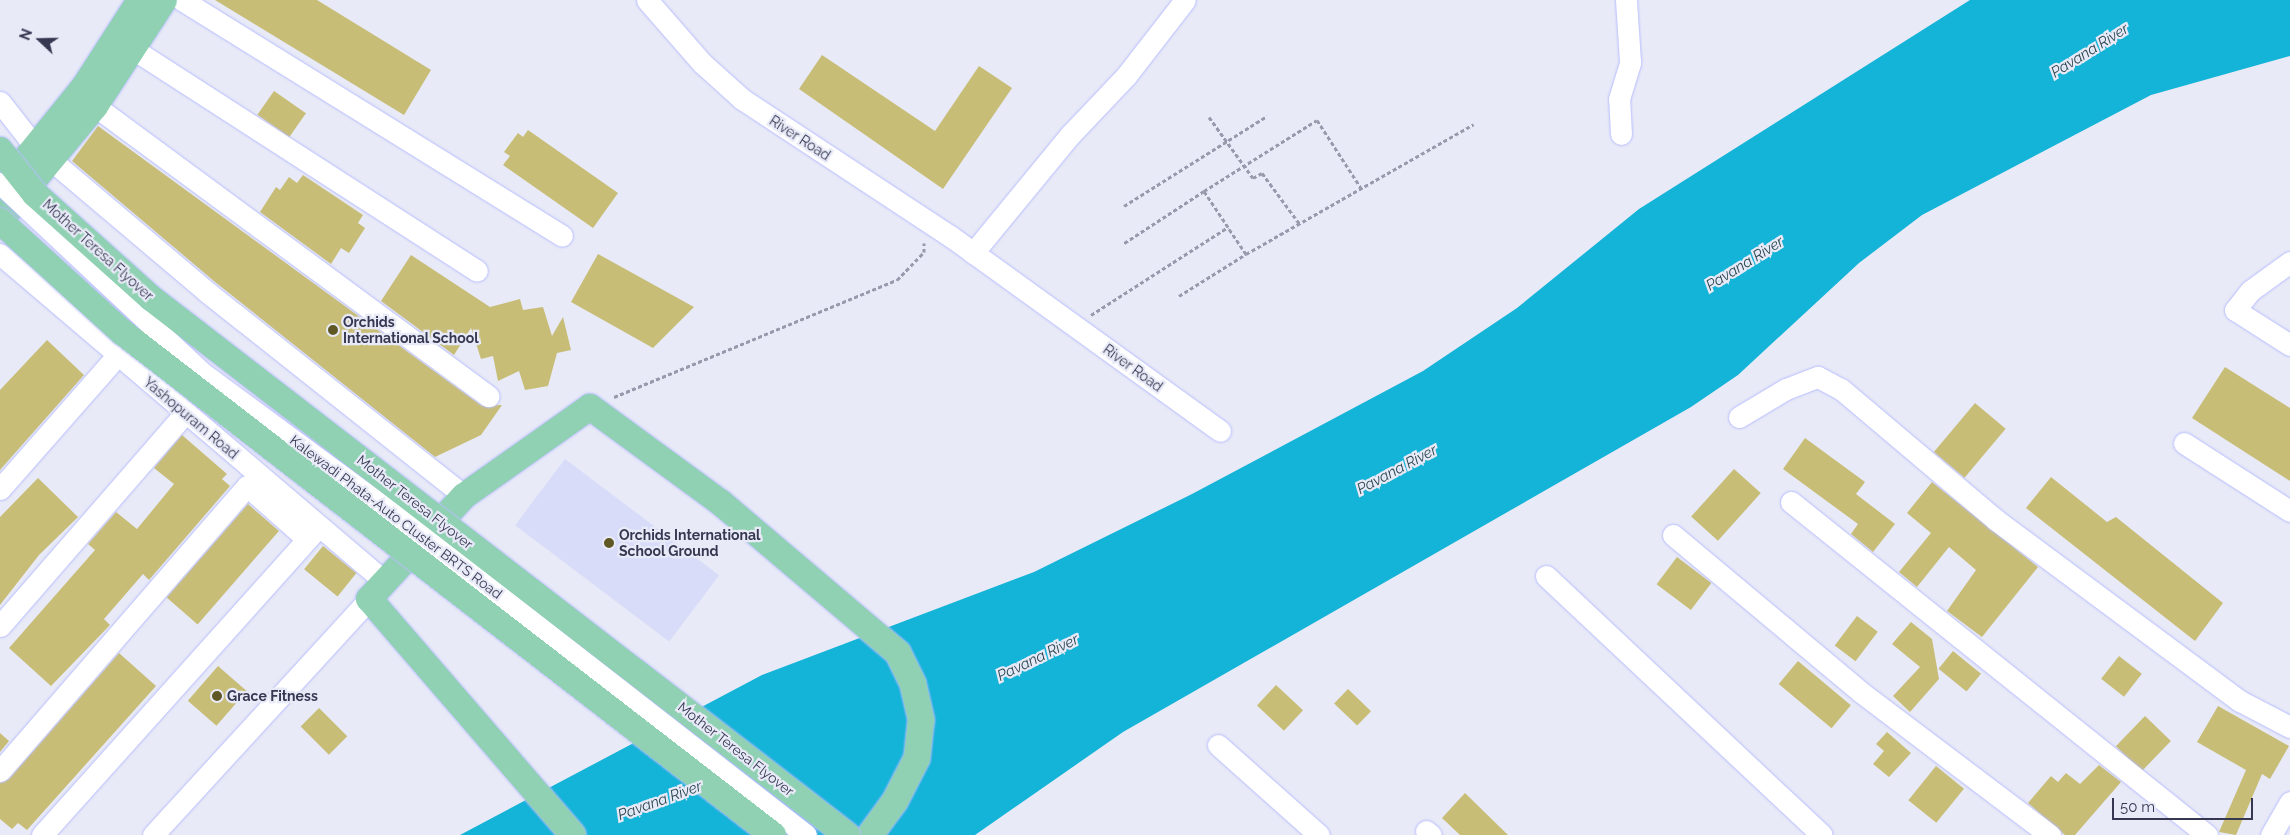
<!DOCTYPE html>
<html>
<head>
<meta charset="utf-8">
<style>
	body { margin:0 }
	#map { position:relative; width:2290px; height:835px; overflow:hidden; background:#e8eaf7; font-family:Raleway,sans-serif }
	div>[style] { position:absolute }
	.built>* { inset:0; background:#d8dcf9; transform-origin:0 0 }
	.water>* { inset:0; background:#14b3d8 }
	.building>* { inset:0; background:#c8bd77; transform-origin:0 0 }
	.path>* { height:3px; margin-top:-1.5px; transform-origin:0; background:repeating-linear-gradient(90deg,#9799ac 0 4px,transparent 0 6.5px) }
	.roads { filter:drop-shadow(0 0 1px #b7bdfd) drop-shadow(0 0 1px #b7bdfd) }
	.minor>* { height:21px; margin:-10.5px; padding:0 10.5px; transform-origin:10.5px; border-radius:10.5px; background:#fff }
	.major>* { height:26px; margin:-13px; padding:0 13px; transform-origin:13px; border-radius:13px; background:#8fd1b2 }
	.bridges { filter:drop-shadow(0 0 1px #b7bdfd) drop-shadow(0 0 1px #b7bdfd) }
	.minor-bridge>* { height:21px; margin:-10.5px; padding:0 10.5px; transform-origin:10.5px; border-radius:10.5px; background:#fff }
	.major-bridge>* { height:26px; margin:-13px; padding:0 13px; transform-origin:13px; border-radius:13px; background:#8fd1b2 }
	.dots>* { width:14px; height:14px; translate:-50% -50%; box-sizing:border-box; border:2px solid #e8eaf7; border-radius:50% }
	span { translate:-50% -50%; white-space:nowrap; text-align:center; line-height:1.15; -webkit-text-stroke:4.5px #e8eaf7; paint-order:stroke }
	.street-label { font-size:14px; color:#363852 }
	.poi-label { font-size:14px; color:#363852; font-weight:700 }
	.left { translate:0 -50%; text-align:left }
	.water-label { font-size:15px; color:#2b4851; font-style:italic }
	.north { position:absolute; left:15px; top:15px; width:50px; height:50px; -webkit-text-stroke:4px #e8eaf7; paint-order:stroke; rotate:291deg; font-size:14px; font-weight:700; line-height:20px; text-align:center; color:#363852 }
	.north::after { content:''; display:block; margin:auto; width:18px; height:22px; background:#363852; clip-path:polygon(50% 0,100% 100%,50% 72%,0 100%) }
	.scale { position:absolute; left:2112px; top:798px; width:141px; height:22px; box-sizing:border-box; border:2px solid #363852; border-top:0; padding-left:6px; font-size:15px; line-height:18px; white-space:nowrap; color:#363852; -webkit-text-stroke:4px #e8eaf7; paint-order:stroke }
</style>
</head>
<body>
<div id="map">
	<div class="built">
		<i style="left:565px;top:459px;width:193px;height:83px;rotate:37deg"></i>
	</div>
	<div class="water">
		<i style="clip-path:polygon(1970px 0,2290px 0,2290px 56px,2151px 95px,1922px 215px,1859px 263px,1738px 375px,1691px 407px,1123px 732px,975px 835px,460px 835px,762px 675px,1034px 572px,1192px 494px,1423px 371px,1517px 308px,1639px 209px)"></i>
	</div>
	<div class="building">
		<i style="clip-path:polygon(215px 0,317px 0,431px 70px,404px 115px)"></i>
		<i style="clip-path:polygon(822px 55px,935px 131px,979px 66px,1012px 88px,943px 189px,799px 89px)"></i>
		<i style="left:274px;top:91px;width:39px;height:29px;rotate:35deg"></i>
		<i style="clip-path:polygon(98px 126px,482px 406px,502px 405px,481px 435px,435px 457px,215px 282px,72px 161px)"></i>
		<i style="clip-path:polygon(528px 130px,618px 193px,593px 228px,503px 165px,510px 156px,504px 152px,518px 133px,523px 137px)"></i>
		<i style="clip-path:polygon(303px 175px,363px 215px,358px 223px,365px 228px,349px 253px,341px 248px,331px 264px,260px 212px,276px 187px,280px 190px,289px 177px,297px 183px)"></i>
		<i style="clip-path:polygon(598px 254px,694px 307px,653px 348px,571px 302px)"></i>
		<i style="clip-path:polygon(411px 255px,490px 307px,520px 299px,523px 310px,543px 307px,552px 336px,563px 317px,571px 350px,557px 353px,548px 386px,525px 390px,519px 371px,498px 381px,493px 356px,481px 359px,471px 328px,454px 355px,381px 301px)"></i>
		<i style="clip-path:polygon(47px 340px,84px 375px,0 470px,0 390px)"></i>
		<i style="clip-path:polygon(2225px 367px,2290px 408px,2290px 481px,2192px 418px)"></i>
		<i style="left:1975px;top:403px;width:40px;height:64px;rotate:40deg"></i>
		<i style="clip-path:polygon(182px 435px,227px 474px,222px 479px,230px 486px,149px 580px,143px 574px,104px 619px,110px 625px,51px 686px,9px 648px,95px 550px,88px 544px,116px 512px,137px 529px,174px 484px,154px 468px)"></i>
		<i style="clip-path:polygon(1805px 438px,1865px 482px,1856px 494px,1895px 524px,1873px 552px,1851px 534px,1858px 524px,1783px 469px)"></i>
		<i style="left:1734px;top:469px;width:36px;height:64px;rotate:42deg"></i>
		<i style="clip-path:polygon(2051px 477px,2107px 522px,2116px 517px,2223px 603px,2195px 641px,2026px 508px)"></i>
		<i style="clip-path:polygon(38px 478px,78px 517px,39px 555px,0 605px,0 517px)"></i>
		<i style="clip-path:polygon(1932px 482px,2038px 567px,1982px 637px,1947px 611px,1976px 570px,1949px 547px,1917px 587px,1899px 572px,1931px 533px,1907px 513px)"></i>
		<i style="left:248px;top:504px;width:41px;height:124px;rotate:41deg"></i>
		<i style="left:323px;top:546px;width:43px;height:30px;rotate:39deg"></i>
		<i style="left:1677px;top:557px;width:43px;height:34px;rotate:37deg"></i>
		<i style="left:1857px;top:616px;width:26px;height:37px;rotate:37deg"></i>
		<i style="clip-path:polygon(1911px 622px,1932px 639px,1939px 679px,1910px 712px,1893px 696px,1920px 667px,1892px 644px)"></i>
		<i style="left:1953px;top:651px;width:36px;height:23px;rotate:39deg"></i>
		<i style="clip-path:polygon(119px 653px,156px 686px,27px 830px,18px 823px,12px 829px,0 819px,0 783px,9px 779px)"></i>
		<i style="left:2119px;top:656px;width:29px;height:29px;rotate:38deg"></i>
		<i style="left:1798px;top:661px;width:69px;height:30px;rotate:40deg"></i>
		<i style="left:218px;top:666px;width:38px;height:46px;rotate:41deg"></i>
		<i style="left:1276px;top:685px;width:37px;height:28px;rotate:43deg"></i>
		<i style="left:1348px;top:689px;width:32px;height:20px;rotate:44deg"></i>
		<i style="clip-path:polygon(2218px 706px,2289px 746px,2270px 779px,2262px 774px,2236px 835px,2219px 832px,2246px 770px,2197px 742px)"></i>
		<i style="left:319px;top:708px;width:40px;height:26px;rotate:45deg"></i>
		<i style="left:2145px;top:716px;width:36px;height:42px;rotate:44deg"></i>
		<i style="clip-path:polygon(1887px 732px,1911px 753px,1889px 777px,1873px 764px,1884px 751px,1876px 744px)"></i>
		<i style="clip-path:polygon(0 733px,9px 741px,0 752px)"></i>
		<i style="clip-path:polygon(2099px 765px,2121px 782px,2075px 835px,2065px 835px,2028px 803px,2051px 776px,2058px 782px,2066px 773px,2080px 784px)"></i>
		<i style="left:1936px;top:766px;width:36px;height:44px;rotate:39deg"></i>
		<i style="clip-path:polygon(1465px 793px,1508px 835px,1460px 835px,1442px 818px)"></i>
	</div>
	<div class="path">
		<i style="left:1209px;top:117px;width:75px;rotate:54.2deg"></i>
		<i style="left:1253px;top:178px;width:10px;rotate:-29deg"></i>
		<i style="left:1262px;top:173px;width:62px;rotate:53.5deg"></i>
		<i style="left:1204px;top:191px;width:133px;rotate:-32.1deg"></i>
		<i style="left:1317px;top:120px;width:81px;rotate:57.1deg"></i>
		<i style="left:1124px;top:206px;width:169px;rotate:-32.2deg"></i>
		<i style="left:1246px;top:254px;width:262px;rotate:-29.7deg"></i>
		<i style="left:1179px;top:296px;width:79px;rotate:-32.1deg"></i>
		<i style="left:1246px;top:254px;width:32px;rotate:-124deg"></i>
		<i style="left:1091px;top:315px;width:163px;rotate:-32.7deg"></i>
		<i style="left:1228px;top:227px;width:43px;rotate:-123.7deg"></i>
		<i style="left:1204px;top:191px;width:97px;rotate:146.8deg"></i>
		<i style="left:614px;top:397px;width:306px;rotate:-22.5deg"></i>
		<i style="left:897px;top:280px;width:39px;rotate:-46deg"></i>
		<i style="left:924px;top:252px;width:9px;rotate:-90deg"></i>
	</div>
	<div class="roads">
		<div class="minor">
			<i style="left:182px;top:0;width:447px;rotate:31.8deg"></i>
			<i style="left:647px;top:0;width:84px;rotate:48.9deg"></i>
			<i style="left:702px;top:63px;width:54px;rotate:42deg"></i>
			<i style="left:742px;top:99px;width:249px;rotate:33.4deg"></i>
			<i style="left:950px;top:236px;width:333px;rotate:35.8deg"></i>
			<i style="left:133px;top:49px;width:409px;rotate:32.8deg"></i>
			<i style="left:0;top:102px;width:58px;rotate:52deg"></i>
			<i style="left:95px;top:106px;width:489px;rotate:36.4deg"></i>
			<i style="left:1621px;top:134px;width:35px;rotate:-93deg"></i>
			<i style="left:1619px;top:99px;width:39px;rotate:-73deg"></i>
			<i style="left:1630px;top:62px;width:62px;rotate:-93.7deg"></i>
			<i style="left:51px;top:160px;width:204px;rotate:40.2deg"></i>
			<i style="left:207px;top:292px;width:328px;rotate:38.4deg"></i>
			<i style="left:973px;top:253px;width:153px;rotate:-50.6deg"></i>
			<i style="left:1070px;top:135px;width:81px;rotate:-46.5deg"></i>
			<i style="left:1126px;top:76px;width:96px;rotate:-52.2deg"></i>
			<i style="left:0;top:254px;width:504px;rotate:40.42deg"></i>
			<i style="left:2290px;top:262px;width:49px;rotate:144.1deg"></i>
			<i style="left:2250px;top:291px;width:24px;rotate:128deg"></i>
			<i style="left:2235px;top:310px;width:65px;rotate:32.5deg"></i>
			<i style="left:1739px;top:417px;width:55px;rotate:-30.8deg"></i>
			<i style="left:1786px;top:389px;width:34px;rotate:-21deg"></i>
			<i style="left:1818px;top:377px;width:26px;rotate:28deg"></i>
			<i style="left:1841px;top:389px;width:203px;rotate:40.2deg"></i>
			<i style="left:1996px;top:520px;width:304px;rotate:36.6deg"></i>
			<i style="left:2240px;top:701px;width:56px;rotate:27.5deg"></i>
			<i style="left:2184px;top:443px;width:126px;rotate:32.7deg"></i>
			<i style="left:0;top:489px;width:177px;rotate:-48.7deg"></i>
			<i style="left:1791px;top:502px;width:533px;rotate:38.68deg"></i>
			<i style="left:1673px;top:535px;width:246px;rotate:39.9deg"></i>
			<i style="left:1862px;top:693px;width:236px;rotate:37.1deg"></i>
			<i style="left:1546px;top:576px;width:378px;rotate:43.2deg"></i>
			<i style="left:0;top:626px;width:282px;rotate:-49deg"></i>
			<i style="left:1218px;top:745px;width:135px;rotate:41.7deg"></i>
			<i style="left:0;top:771px;width:377px;rotate:-49.1deg"></i>
			<i style="left:247px;top:486px;width:80px;rotate:41.5deg"></i>
			<i style="left:1426px;top:831px;width:6px;rotate:39deg"></i>
			<i style="left:42px;top:835px;width:412px;rotate:-48.1deg"></i>
			<i style="left:153px;top:835px;width:320px;rotate:-47.5deg"></i>
			<i style="left:2271px;top:835px;width:38px;rotate:-60deg"></i>
		</div>
		<div class="major">
			<i style="left:2px;top:188px;width:130px;rotate:-50.9deg"></i>
			<i style="left:84px;top:87px;width:103px;rotate:-57.2deg"></i>
			<i style="left:0;top:221px;width:149px;rotate:-50.4deg"></i>
			<i style="left:95px;top:106px;width:126px;rotate:-56.9deg"></i>
			<i style="left:573px;top:835px;width:312px;rotate:-130.8deg"></i>
			<i style="left:369px;top:599px;width:140px;rotate:-47.3deg"></i>
			<i style="left:464px;top:496px;width:154px;rotate:-35.2deg"></i>
			<i style="left:590px;top:407px;width:161px;rotate:36.2deg"></i>
			<i style="left:720px;top:502px;width:233px;rotate:40.3deg"></i>
			<i style="left:898px;top:653px;width:34px;rotate:64deg"></i>
			<i style="left:913px;top:684px;width:37px;rotate:77deg"></i>
			<i style="left:921px;top:720px;width:38px;rotate:96deg"></i>
			<i style="left:917px;top:758px;width:48px;rotate:117.1deg"></i>
			<i style="left:895px;top:801px;width:42px;rotate:126.3deg"></i>
		</div>
	</div>
	<div class="bridges">
		<div class="minor-bridge">
			<i style="left:0;top:183px;width:276px;rotate:43.2deg"></i>
			<i style="left:201px;top:372px;width:245px;rotate:36.4deg"></i>
			<i style="left:398px;top:517px;width:517px;rotate:37.93deg"></i>
		</div>
		<div class="major-bridge">
			<i style="left:0;top:150px;width:56px;rotate:51.5deg"></i>
			<i style="left:35px;top:194px;width:156px;rotate:41.9deg"></i>
			<i style="left:151px;top:298px;width:879px;rotate:37.65deg"></i>
			<i style="left:0;top:221px;width:165px;rotate:42.3deg"></i>
			<i style="left:122px;top:332px;width:823px;rotate:37.69deg"></i>
		</div>
	</div>
	<div class="dots">
		<i style="left:333px;top:330px;background:#605824"></i>
		<i style="left:609px;top:543px;background:#605824"></i>
		<i style="left:217px;top:696px;background:#605824"></i>
	</div>
	<div class="street-label">
		<span style="left:800px;top:138px;rotate:33deg">River Road</span>
		<span style="left:98px;top:250px;rotate:42deg">Mother Teresa Flyover</span>
		<span style="left:1133px;top:368px;rotate:36deg">River Road</span>
		<span style="left:191px;top:418px;rotate:40deg">Yashopuram Road</span>
		<span style="left:415px;top:502px;rotate:38deg">Mother Teresa Flyover</span>
		<span style="left:396px;top:517px;rotate:37deg">Kalewadi Phata-Auto Cluster BRTS Road</span>
		<span style="left:736px;top:749px;rotate:38deg">Mother Teresa Flyover</span>
	</div>
	<div class="poi-label">
		<span class="left" style="left:343px;top:330px">Orchids<br>International School</span>
		<span class="left" style="left:619px;top:543px">Orchids International<br>School Ground</span>
		<span class="left" style="left:227px;top:696px">Grace Fitness</span>
	</div>
	<div class="water-label">
		<span style="left:2090px;top:51px;rotate:-32deg">Pavana River</span>
		<span style="left:1745px;top:264px;rotate:-32deg">Pavana River</span>
		<span style="left:1397px;top:470px;rotate:-28deg">Pavana River</span>
		<span style="left:1038px;top:658px;rotate:-26deg">Pavana River</span>
		<span style="left:660px;top:801px;rotate:-20deg">Pavana River</span>
	</div>
	<div class="north">N</div>
	<div class="scale">50 m</div>
</div>
</body>
</html>
